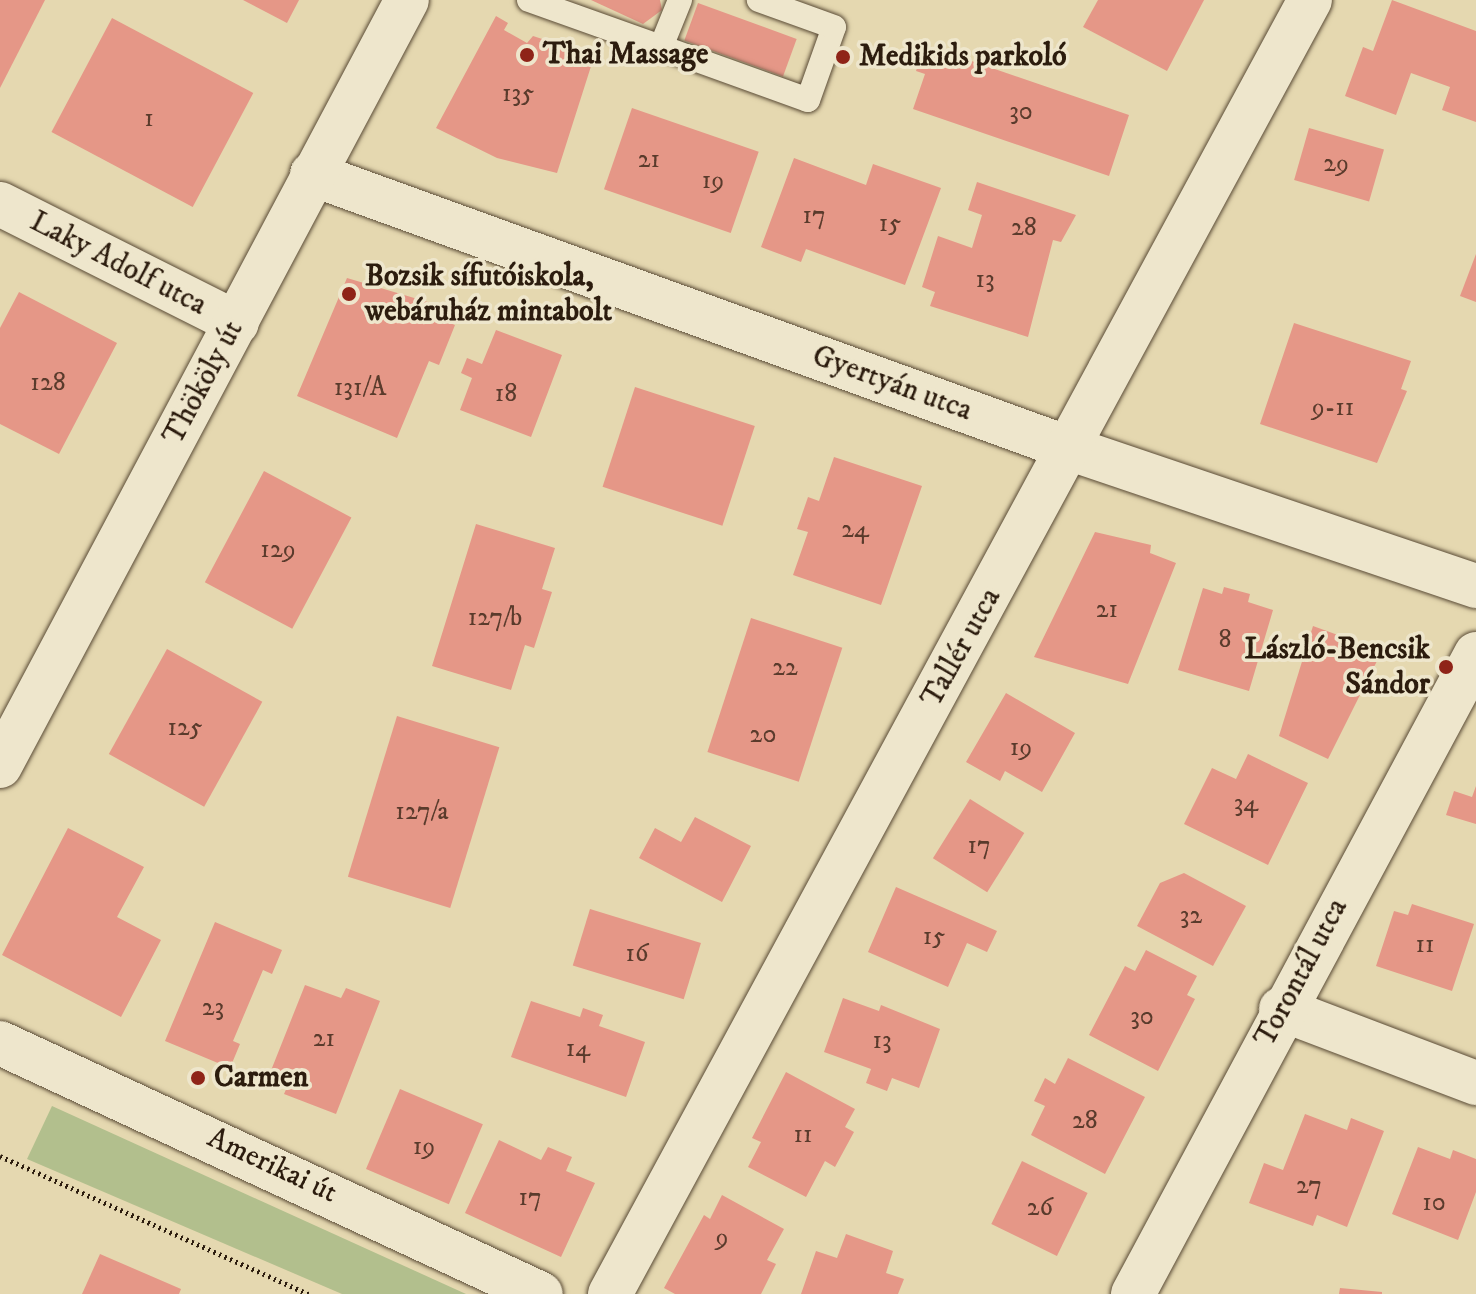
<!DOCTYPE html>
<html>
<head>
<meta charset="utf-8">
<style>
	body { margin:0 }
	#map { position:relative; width:1476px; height:1294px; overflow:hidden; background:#e5d8b0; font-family:"IM FELL DW Pica",serif }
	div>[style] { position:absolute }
	.green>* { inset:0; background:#b2bf8d }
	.building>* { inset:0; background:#e59787; transform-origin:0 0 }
	.path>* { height:5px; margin-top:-2.5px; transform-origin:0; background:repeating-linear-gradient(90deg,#2c1c0e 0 2px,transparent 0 6px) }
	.roads { filter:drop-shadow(0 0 2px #5a4b36) drop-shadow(0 0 2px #5a4b36) }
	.lane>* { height:24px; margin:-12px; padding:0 12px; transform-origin:12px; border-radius:12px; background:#eee6cc }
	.street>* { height:44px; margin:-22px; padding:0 22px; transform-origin:22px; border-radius:22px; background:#eee6cc }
	.secondary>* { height:44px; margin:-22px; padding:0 22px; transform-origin:22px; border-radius:22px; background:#eee6cc }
	.dots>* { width:22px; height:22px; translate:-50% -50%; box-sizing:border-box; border:4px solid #eee6cc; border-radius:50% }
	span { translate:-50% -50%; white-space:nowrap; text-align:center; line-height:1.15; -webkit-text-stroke:7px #eee6cc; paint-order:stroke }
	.number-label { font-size:26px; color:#5a3b2c }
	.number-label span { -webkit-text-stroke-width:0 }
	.poi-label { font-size:30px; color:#2c1c0e; font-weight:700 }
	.left { translate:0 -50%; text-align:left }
	.right { translate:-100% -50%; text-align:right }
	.street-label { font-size:30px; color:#2c1c0e }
</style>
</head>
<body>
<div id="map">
	<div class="green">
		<i style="clip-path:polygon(52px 1106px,466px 1294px,342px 1294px,27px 1159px)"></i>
	</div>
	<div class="building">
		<i style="clip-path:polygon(0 0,45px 0,0 88px)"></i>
		<i style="clip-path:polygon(243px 0,299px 0,287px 23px)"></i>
		<i style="clip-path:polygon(591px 0,660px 0,662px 10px,643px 24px)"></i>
		<i style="clip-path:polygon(1098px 0,1204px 0,1167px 71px,1083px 27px)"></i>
		<i style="clip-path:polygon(1392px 0,1476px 31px,1476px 122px,1442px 110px,1450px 87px,1411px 73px,1396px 115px,1345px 96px,1363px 47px,1373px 51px)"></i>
		<i style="left:698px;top:3px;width:105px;height:40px;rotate:20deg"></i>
		<i style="clip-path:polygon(496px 16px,508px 23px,504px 30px,527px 43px,533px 36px,570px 48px,569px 57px,593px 60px,557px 173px,497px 158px,436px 128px)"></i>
		<i style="left:112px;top:18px;width:160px;height:129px;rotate:28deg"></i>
		<i style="clip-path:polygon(925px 45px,1129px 115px,1109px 176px,913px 109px,925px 74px,916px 71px)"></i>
		<i style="left:632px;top:108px;width:134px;height:86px;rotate:19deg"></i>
		<i style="left:1309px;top:128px;width:78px;height:54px;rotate:16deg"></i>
		<i style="clip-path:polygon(794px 158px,866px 185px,873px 164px,941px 188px,905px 285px,806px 249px,801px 262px,761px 247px)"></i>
		<i style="clip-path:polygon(977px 182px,1076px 215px,1061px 242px,1053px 240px,1028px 337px,930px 306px,935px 292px,922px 287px,938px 236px,972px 248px,982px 215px,968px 210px)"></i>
		<i style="clip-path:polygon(1476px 254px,1476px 302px,1460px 296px)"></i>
		<i style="clip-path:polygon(347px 278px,431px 303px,427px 314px,455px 325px,439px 365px,429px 361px,397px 438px,297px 396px)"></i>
		<i style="clip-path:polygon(19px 292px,117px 343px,59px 454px,0 424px,0 328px)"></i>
		<i style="clip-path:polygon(1294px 323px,1411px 361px,1401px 389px,1407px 391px,1377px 463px,1260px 424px)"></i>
		<i style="clip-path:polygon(496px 330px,562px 355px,531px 437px,460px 410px,472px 378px,461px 373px,467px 358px,482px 364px)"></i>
		<i style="left:635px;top:387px;width:126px;height:105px;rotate:18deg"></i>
		<i style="clip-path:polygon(834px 457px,922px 486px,881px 605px,793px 575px,808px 532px,797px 529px,808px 497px,819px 501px)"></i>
		<i style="left:264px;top:471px;width:99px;height:126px;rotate:28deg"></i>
		<i style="clip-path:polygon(476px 524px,555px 548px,542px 589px,552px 592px,534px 648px,525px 645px,511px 690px,432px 666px)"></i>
		<i style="clip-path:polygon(1095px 532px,1151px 545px,1150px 553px,1176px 563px,1128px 684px,1034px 657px)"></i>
		<i style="clip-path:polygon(1224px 587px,1250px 594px,1248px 602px,1273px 610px,1249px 691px,1178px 670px,1203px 588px,1222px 594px)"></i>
		<i style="left:751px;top:618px;width:96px;height:141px;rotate:18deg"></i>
		<i style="clip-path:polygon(1313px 626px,1382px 651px,1328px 759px,1279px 736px)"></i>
		<i style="left:167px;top:649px;width:109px;height:120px;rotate:29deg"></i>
		<i style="clip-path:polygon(1006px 693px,1075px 733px,1042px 792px,1005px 771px,1000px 781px,966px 762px)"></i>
		<i style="left:397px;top:716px;width:107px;height:168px;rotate:17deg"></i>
		<i style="clip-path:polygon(1248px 754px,1308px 783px,1268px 865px,1184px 824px,1212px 768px,1236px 779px)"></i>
		<i style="clip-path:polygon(1476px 786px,1476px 824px,1446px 815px,1454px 791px,1472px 797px)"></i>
		<i style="left:970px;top:799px;width:64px;height:70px;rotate:32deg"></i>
		<i style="clip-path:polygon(695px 817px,751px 846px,722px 902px,639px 858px,655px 828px,681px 842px)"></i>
		<i style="clip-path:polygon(68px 828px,144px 867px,117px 917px,161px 940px,121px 1017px,2px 955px)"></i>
		<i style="clip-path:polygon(1184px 873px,1246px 906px,1213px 966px,1137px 926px,1160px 883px)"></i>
		<i style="clip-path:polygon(896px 887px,997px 931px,987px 952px,967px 943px,948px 987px,868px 952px)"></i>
		<i style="clip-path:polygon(1412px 904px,1474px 924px,1452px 991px,1376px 966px,1394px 911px,1408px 915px)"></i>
		<i style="left:590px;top:909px;width:116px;height:59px;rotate:17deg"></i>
		<i style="clip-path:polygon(215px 922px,282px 950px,272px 974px,263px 970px,233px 1041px,240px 1044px,230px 1068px,165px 1041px)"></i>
		<i style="clip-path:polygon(1146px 950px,1197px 976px,1187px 995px,1195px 999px,1158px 1071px,1089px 1035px,1125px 966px,1135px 971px)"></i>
		<i style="clip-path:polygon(305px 985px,341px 998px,346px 988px,380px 1001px,336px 1114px,284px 1094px,288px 1085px,268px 1078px)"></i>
		<i style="clip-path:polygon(843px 998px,879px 1011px,881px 1005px,940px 1029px,919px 1088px,892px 1078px,887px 1091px,866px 1083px,871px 1069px,824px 1052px)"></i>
		<i style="clip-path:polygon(531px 1001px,580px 1017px,583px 1008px,603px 1015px,599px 1026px,645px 1042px,626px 1097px,511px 1057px)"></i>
		<i style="clip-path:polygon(1068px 1058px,1145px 1097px,1105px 1174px,1031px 1135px,1045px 1106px,1034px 1101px,1045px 1078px,1055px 1084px)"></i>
		<i style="clip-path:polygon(786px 1072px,855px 1109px,845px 1127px,854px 1132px,835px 1167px,825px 1161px,806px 1197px,748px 1167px,761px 1142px,752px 1138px)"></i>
		<i style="left:400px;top:1089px;width:90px;height:87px;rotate:23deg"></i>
		<i style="clip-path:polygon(1305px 1114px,1347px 1130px,1351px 1118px,1384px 1131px,1347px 1227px,1317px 1215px,1313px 1226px,1249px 1203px,1264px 1163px,1283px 1170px)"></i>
		<i style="clip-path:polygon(499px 1140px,541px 1160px,548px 1147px,572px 1157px,566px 1171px,595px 1183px,561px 1257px,465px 1213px)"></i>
		<i style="clip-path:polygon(1418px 1147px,1450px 1159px,1453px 1150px,1476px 1159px,1476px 1192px,1458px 1240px,1392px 1214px)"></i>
		<i style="left:1022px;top:1161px;width:73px;height:70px;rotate:26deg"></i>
		<i style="clip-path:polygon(722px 1195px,784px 1229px,767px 1260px,776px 1264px,761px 1294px,675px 1294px,664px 1288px,704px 1215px,710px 1219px)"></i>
		<i style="clip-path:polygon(846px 1234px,893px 1251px,886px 1273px,904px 1279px,898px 1294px,801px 1294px,816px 1251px,837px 1258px)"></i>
		<i style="clip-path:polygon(100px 1254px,181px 1289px,179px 1294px,82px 1294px)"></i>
		<i style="clip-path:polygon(1340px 1288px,1382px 1292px,1382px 1294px,1339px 1294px)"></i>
	</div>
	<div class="path">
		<i style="left:0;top:1156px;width:338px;rotate:24.1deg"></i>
	</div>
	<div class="roads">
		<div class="lane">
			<i style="left:529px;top:0;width:140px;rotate:19.6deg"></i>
			<i style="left:680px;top:0;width:51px;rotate:112deg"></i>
			<i style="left:661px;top:47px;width:156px;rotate:19.8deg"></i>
			<i style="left:808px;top:100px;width:77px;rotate:-70.4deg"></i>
			<i style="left:834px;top:27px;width:80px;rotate:-160.2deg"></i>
		</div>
		<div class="street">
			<i style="left:312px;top:174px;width:807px;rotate:19.92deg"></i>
			<i style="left:1071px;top:449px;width:428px;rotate:18.7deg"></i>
			<i style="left:0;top:204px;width:265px;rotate:26.7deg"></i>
			<i style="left:1281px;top:1009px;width:209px;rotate:20.8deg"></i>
			<i style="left:0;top:1043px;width:596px;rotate:24.89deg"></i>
			<i style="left:610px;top:1294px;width:1471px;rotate:-61.59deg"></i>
			<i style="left:1133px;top:1294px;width:726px;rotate:-61.81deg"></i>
		</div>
		<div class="secondary">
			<i style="left:0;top:766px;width:867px;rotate:-62.02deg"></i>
		</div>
	</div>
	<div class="dots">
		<i style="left:527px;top:55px;background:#8f2418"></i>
		<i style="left:843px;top:57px;background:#8f2418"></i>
		<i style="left:349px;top:294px;background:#8f2418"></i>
		<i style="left:1446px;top:667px;background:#8f2418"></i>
		<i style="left:198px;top:1078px;background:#8f2418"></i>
	</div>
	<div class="number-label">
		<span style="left:518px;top:94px">135</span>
		<span style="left:1021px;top:112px">30</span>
		<span style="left:149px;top:119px">1</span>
		<span style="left:649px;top:160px">21</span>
		<span style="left:1336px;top:164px">29</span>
		<span style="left:713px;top:181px">19</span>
		<span style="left:814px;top:216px">17</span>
		<span style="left:890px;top:224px">15</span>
		<span style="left:1024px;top:228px">28</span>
		<span style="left:985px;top:280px">13</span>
		<span style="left:48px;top:383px">128</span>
		<span style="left:360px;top:388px">131/A</span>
		<span style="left:506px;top:394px">18</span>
		<span style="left:1333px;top:408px">9-11</span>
		<span style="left:855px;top:530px">24</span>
		<span style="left:278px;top:550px">129</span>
		<span style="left:1107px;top:610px">21</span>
		<span style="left:495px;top:618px">127/b</span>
		<span style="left:1225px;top:640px">8</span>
		<span style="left:785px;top:668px">22</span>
		<span style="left:185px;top:728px">125</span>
		<span style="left:763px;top:735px">20</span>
		<span style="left:1021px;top:748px">19</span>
		<span style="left:1246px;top:804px">34</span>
		<span style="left:422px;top:812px">127/a</span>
		<span style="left:979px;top:846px">17</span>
		<span style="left:1191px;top:916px">32</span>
		<span style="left:934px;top:937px">15</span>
		<span style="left:1425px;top:945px">11</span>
		<span style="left:637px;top:954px">16</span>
		<span style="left:213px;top:1008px">23</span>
		<span style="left:1142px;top:1017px">30</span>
		<span style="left:324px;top:1039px">21</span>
		<span style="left:882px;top:1041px">13</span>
		<span style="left:578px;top:1049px">14</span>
		<span style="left:1085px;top:1121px">28</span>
		<span style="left:803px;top:1135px">11</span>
		<span style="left:424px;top:1147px">19</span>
		<span style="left:1309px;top:1186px">27</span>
		<span style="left:530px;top:1198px">17</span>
		<span style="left:1434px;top:1203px">10</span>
		<span style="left:1040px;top:1208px">26</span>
		<span style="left:722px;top:1238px">9</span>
	</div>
	<div class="poi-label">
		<span class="left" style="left:543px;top:55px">Thai Massage</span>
		<span class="left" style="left:859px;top:57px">Medikids parkoló</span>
		<span class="left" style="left:365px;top:294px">Bozsik sífutóiskola,<br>webáruház mintabolt</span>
		<span class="right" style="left:1430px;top:667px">László-Bencsik<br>Sándor</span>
		<span class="left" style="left:214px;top:1078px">Carmen</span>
	</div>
	<div class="street-label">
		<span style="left:118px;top:264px;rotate:27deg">Laky Adolf utca</span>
		<span style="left:204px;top:383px;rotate:-62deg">Thököly út</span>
		<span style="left:892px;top:384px;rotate:20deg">Gyertyán utca</span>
		<span style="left:962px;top:648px;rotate:-61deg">Tallér utca</span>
		<span style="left:1302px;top:973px;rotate:-62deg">Torontál utca</span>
		<span style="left:272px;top:1166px;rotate:25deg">Amerikai út</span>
	</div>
</div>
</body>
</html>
